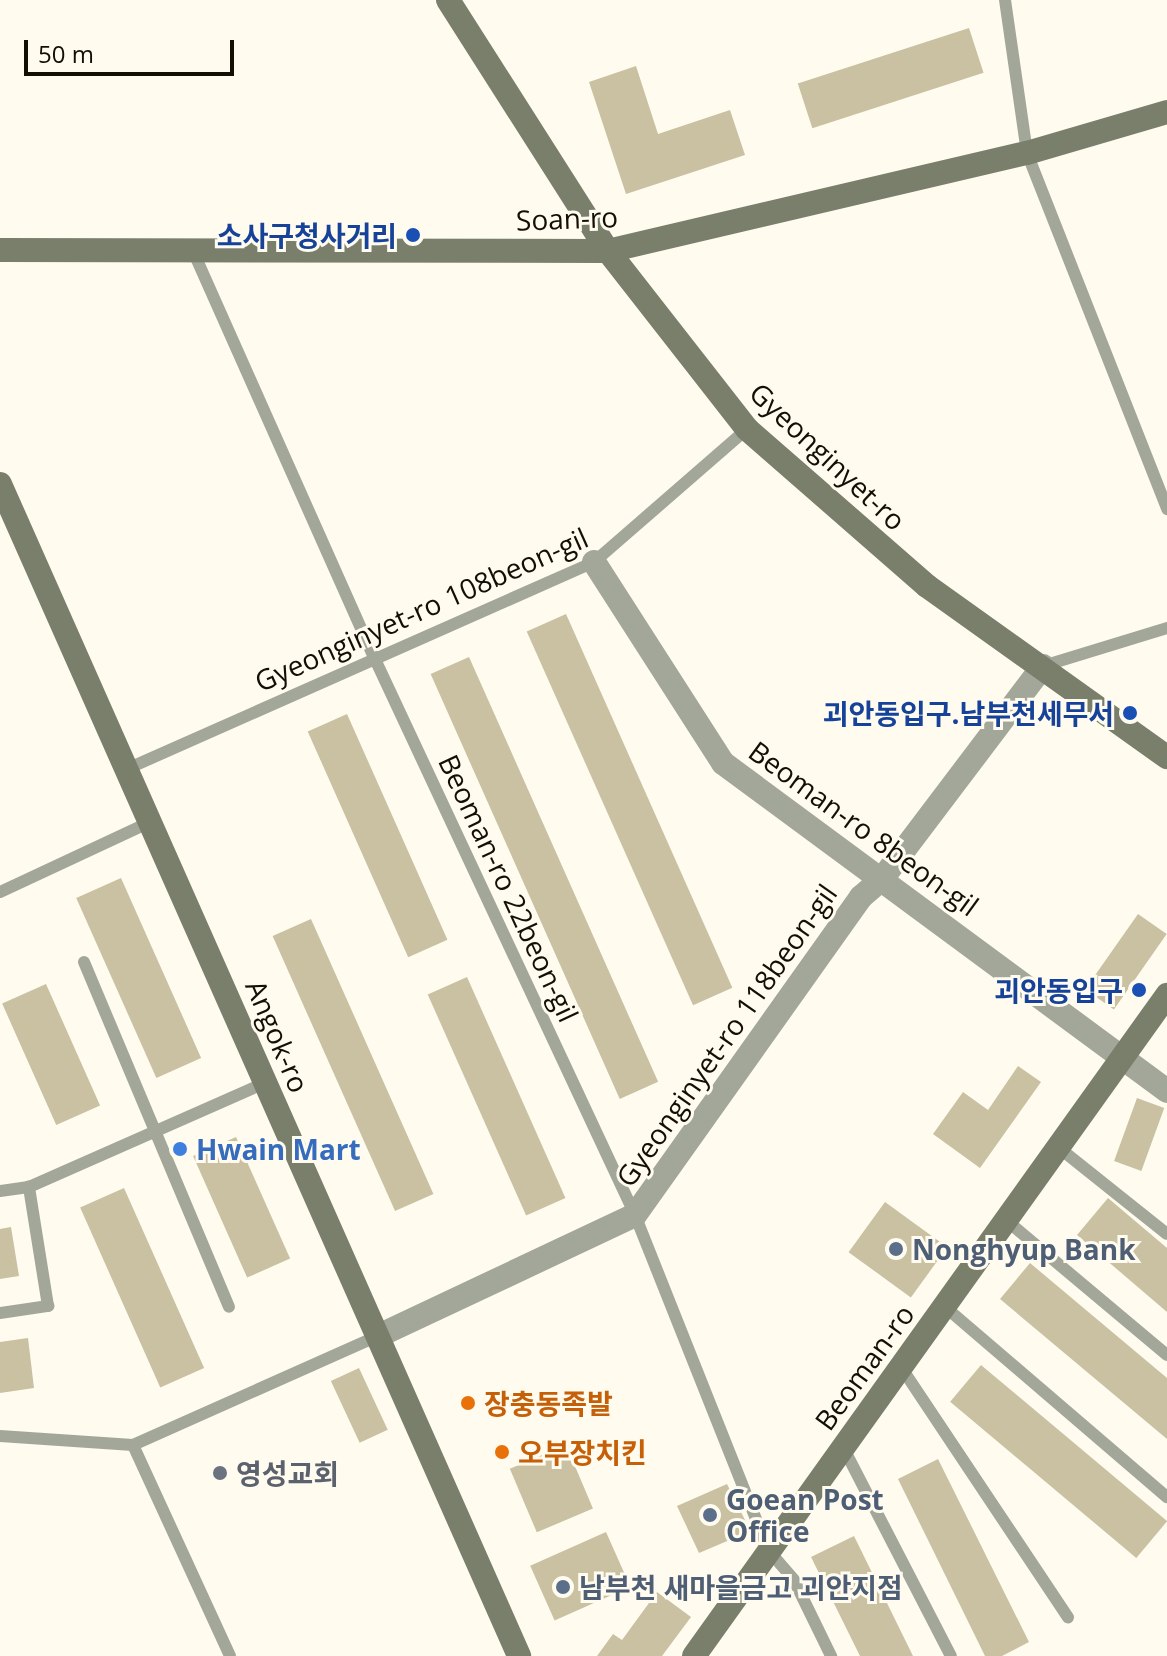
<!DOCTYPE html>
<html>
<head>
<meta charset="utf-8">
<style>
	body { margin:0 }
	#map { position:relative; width:1167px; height:1656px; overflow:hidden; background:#fffbef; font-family:"Open Sans","Noto Sans KR",sans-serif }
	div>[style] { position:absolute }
	.building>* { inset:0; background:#c9c1a2; transform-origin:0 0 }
	.lane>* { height:12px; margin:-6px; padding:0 6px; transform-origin:6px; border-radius:6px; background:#a3a79a }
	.street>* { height:24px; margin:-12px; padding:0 12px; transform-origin:12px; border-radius:12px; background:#a3a79a }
	.secondary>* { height:24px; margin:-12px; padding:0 12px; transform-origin:12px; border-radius:12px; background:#7a7f6c }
	.dots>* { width:22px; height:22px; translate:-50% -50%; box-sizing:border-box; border:4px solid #fffbef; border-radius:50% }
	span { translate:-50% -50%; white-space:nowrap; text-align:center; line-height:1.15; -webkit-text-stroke:6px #fffbef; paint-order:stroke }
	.street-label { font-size:28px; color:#130f05 }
	.transit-label { font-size:28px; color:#164399; font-weight:700 }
	.right { translate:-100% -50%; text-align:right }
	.shop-label { font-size:28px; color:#366cbe; font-weight:700 }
	.left { translate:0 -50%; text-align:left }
	.service-label { font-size:28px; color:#4e5e75; font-weight:700 }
	.food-label { font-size:28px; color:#c56008; font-weight:700 }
	.worship-label { font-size:28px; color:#5b616d; font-weight:700 }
	.scale { position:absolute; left:24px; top:40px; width:210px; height:36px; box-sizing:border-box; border:4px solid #130f05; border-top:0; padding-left:10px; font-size:24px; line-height:28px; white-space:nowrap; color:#130f05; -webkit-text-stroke:6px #fffbef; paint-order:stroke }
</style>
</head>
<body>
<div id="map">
	<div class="building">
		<i style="left:969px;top:28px;width:47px;height:180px;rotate:72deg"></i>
		<i style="clip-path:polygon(636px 66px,658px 134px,730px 110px,745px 155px,626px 194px,589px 82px)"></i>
		<i style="left:566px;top:614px;width:409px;height:43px;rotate:66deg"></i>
		<i style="left:469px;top:657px;width:465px;height:42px;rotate:66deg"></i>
		<i style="left:347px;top:714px;width:247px;height:43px;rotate:66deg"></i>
		<i style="left:121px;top:878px;width:197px;height:49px;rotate:66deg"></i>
		<i style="left:1138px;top:914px;width:35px;height:92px;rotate:35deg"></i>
		<i style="left:311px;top:919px;width:301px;height:42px;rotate:66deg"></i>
		<i style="left:467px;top:977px;width:242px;height:43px;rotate:66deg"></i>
		<i style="left:46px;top:984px;width:133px;height:48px;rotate:66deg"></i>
		<i style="clip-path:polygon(1018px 1066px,1041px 1082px,980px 1168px,933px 1134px,963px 1092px,988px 1110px)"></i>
		<i style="left:1137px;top:1098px;width:29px;height:67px;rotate:20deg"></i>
		<i style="left:236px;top:1137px;width:133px;height:47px;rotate:66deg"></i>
		<i style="left:124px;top:1188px;width:197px;height:48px;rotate:66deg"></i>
		<i style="clip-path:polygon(1108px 1198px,1167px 1248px,1167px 1312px,1077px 1235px)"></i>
		<i style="left:885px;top:1202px;width:77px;height:62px;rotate:36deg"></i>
		<i style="clip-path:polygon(11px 1227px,19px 1276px,0 1279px,0 1229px)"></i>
		<i style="clip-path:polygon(1030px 1263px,1167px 1378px,1167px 1439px,1000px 1299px)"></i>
		<i style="clip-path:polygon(28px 1338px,34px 1388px,0 1393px,0 1342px)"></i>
		<i style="left:981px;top:1365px;width:243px;height:48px;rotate:40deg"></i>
		<i style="left:359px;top:1368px;width:68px;height:31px;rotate:65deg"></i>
		<i style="left:566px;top:1445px;width:69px;height:61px;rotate:67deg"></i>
		<i style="clip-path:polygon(938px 1459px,1029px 1642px,1002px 1656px,985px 1656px,898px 1479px)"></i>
		<i style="clip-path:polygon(727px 1484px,747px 1524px,739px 1536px,699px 1553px,677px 1506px)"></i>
		<i style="left:606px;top:1532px;width:60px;height:83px;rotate:66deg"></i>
		<i style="clip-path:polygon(854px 1536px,913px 1656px,860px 1656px,811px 1557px)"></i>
		<i style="clip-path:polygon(657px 1592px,691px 1617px,662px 1656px,597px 1656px,613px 1634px,622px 1640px)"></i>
	</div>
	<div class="lane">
		<i style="left:1005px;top:0;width:155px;rotate:81.8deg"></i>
		<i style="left:1027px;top:153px;width:383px;rotate:68.5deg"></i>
		<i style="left:193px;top:251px;width:445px;rotate:66deg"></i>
		<i style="left:374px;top:657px;width:616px;rotate:64.93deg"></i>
		<i style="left:635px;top:1215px;width:362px;rotate:68.3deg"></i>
		<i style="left:769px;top:1551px;width:38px;rotate:49deg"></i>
		<i style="left:794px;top:1580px;width:85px;rotate:64deg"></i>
		<i style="left:1043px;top:666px;width:130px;rotate:-17deg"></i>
		<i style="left:129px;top:768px;width:509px;rotate:-23.89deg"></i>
		<i style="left:594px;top:562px;width:203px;rotate:-41deg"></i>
		<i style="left:0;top:892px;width:168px;rotate:-25deg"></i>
		<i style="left:84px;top:962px;width:374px;rotate:67.2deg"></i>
		<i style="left:1058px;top:1147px;width:139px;rotate:38.6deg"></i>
		<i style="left:0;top:1191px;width:29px;rotate:-8deg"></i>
		<i style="left:29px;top:1187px;width:258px;rotate:-23.8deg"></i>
		<i style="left:1006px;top:1220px;width:210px;rotate:40deg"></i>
		<i style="left:944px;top:1306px;width:294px;rotate:40.6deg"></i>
		<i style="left:0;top:1313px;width:49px;rotate:-8.3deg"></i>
		<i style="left:48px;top:1306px;width:121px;rotate:-99.1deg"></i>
		<i style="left:901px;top:1367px;width:301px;rotate:56.3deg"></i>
		<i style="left:0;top:1436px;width:133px;rotate:3.9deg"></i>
		<i style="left:133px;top:1445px;width:266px;rotate:-24deg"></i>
		<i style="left:133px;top:1445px;width:232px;rotate:65.3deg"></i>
		<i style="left:843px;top:1447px;width:235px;rotate:62.7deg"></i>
	</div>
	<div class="street">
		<i style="left:594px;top:562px;width:239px;rotate:57.3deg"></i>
		<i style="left:723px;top:763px;width:552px;rotate:36.45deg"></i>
		<i style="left:376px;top:1337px;width:286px;rotate:-25.2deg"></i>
		<i style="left:635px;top:1215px;width:390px;rotate:-54.6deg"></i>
		<i style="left:861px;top:897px;width:28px;rotate:-41deg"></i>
		<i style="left:882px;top:879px;width:267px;rotate:-52.9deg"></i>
	</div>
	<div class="secondary">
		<i style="left:448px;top:0;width:298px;rotate:57.5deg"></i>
		<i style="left:608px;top:251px;width:226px;rotate:52deg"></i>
		<i style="left:747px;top:429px;width:239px;rotate:41.1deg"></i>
		<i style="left:927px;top:586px;width:295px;rotate:35.5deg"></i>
		<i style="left:0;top:250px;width:608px;rotate:0.09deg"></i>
		<i style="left:608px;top:251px;width:430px;rotate:-13.2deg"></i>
		<i style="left:1027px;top:153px;width:146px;rotate:-16.3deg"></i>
		<i style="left:0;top:484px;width:1282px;rotate:66.11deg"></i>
		<i style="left:694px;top:1656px;width:813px;rotate:-54.41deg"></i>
	</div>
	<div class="dots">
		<i style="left:413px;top:235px;background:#1a4fb4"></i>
		<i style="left:1130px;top:713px;background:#1a4fb4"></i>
		<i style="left:1139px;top:990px;background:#1a4fb4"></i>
		<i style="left:180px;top:1149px;background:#3f7fe0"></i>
		<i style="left:896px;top:1249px;background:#5c6f8a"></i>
		<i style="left:468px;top:1403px;background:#e8710a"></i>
		<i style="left:502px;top:1452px;background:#e8710a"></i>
		<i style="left:220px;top:1473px;background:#6b7280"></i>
		<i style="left:710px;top:1515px;background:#5c6f8a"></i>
		<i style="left:563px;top:1587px;background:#5c6f8a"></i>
	</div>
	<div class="street-label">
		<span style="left:567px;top:218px;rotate:-2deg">Soan-ro</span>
		<span style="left:828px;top:456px;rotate:43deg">Gyeonginyet-ro</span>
		<span style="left:421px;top:609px;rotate:-24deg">Gyeonginyet-ro 108beon-gil</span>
		<span style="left:864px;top:828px;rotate:36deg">Beoman-ro 8beon-gil</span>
		<span style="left:509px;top:888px;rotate:65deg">Beoman-ro 22beon-gil</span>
		<span style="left:726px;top:1035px;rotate:-55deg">Gyeonginyet-ro 118beon-gil</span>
		<span style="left:278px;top:1036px;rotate:67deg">Angok-ro</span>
		<span style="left:864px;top:1367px;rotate:-54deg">Beoman-ro</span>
	</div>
	<div class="transit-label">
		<span class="right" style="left:397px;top:235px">소사구청사거리</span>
		<span class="right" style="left:1114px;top:713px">괴안동입구.남부천세무서</span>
		<span class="right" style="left:1123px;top:990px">괴안동입구</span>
	</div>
	<div class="shop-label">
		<span class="left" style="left:196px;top:1149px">Hwain Mart</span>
	</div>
	<div class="service-label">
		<span class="left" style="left:912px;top:1249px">Nonghyup Bank</span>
		<span class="left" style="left:726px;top:1515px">Goean Post<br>Office</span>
		<span class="left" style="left:579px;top:1587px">남부천 새마을금고 괴안지점</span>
	</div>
	<div class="food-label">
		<span class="left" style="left:484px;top:1403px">장충동족발</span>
		<span class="left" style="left:518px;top:1452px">오부장치킨</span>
	</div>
	<div class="worship-label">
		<span class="left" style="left:236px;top:1473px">영성교회</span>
	</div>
	<div class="scale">50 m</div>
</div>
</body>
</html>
